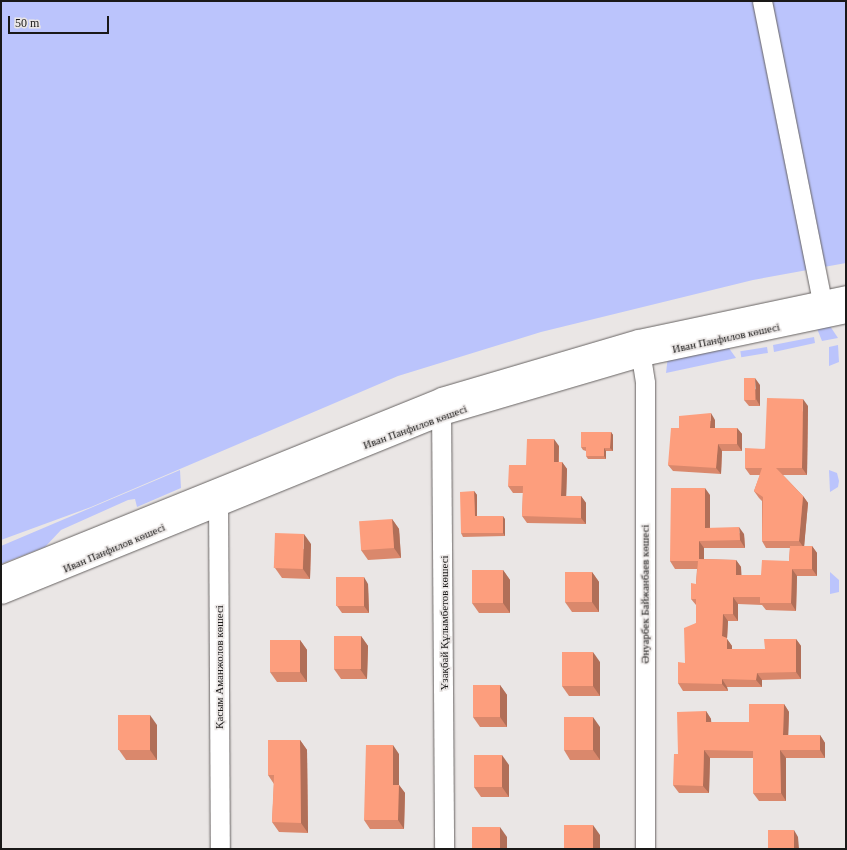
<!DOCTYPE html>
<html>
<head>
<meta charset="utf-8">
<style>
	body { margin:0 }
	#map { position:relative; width:847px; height:850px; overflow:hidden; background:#eae6e5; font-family:Georgia,serif }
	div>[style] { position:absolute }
	.green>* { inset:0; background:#bbc4fc; transform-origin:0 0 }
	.roads { filter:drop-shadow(0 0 1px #676362) drop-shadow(0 0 1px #676362) }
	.minor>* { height:19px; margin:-9.5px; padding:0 9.5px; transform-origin:9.5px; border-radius:9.5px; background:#fff }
	.wall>* { inset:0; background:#da886c }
	.shaded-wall>* { inset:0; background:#b16f58 }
	.building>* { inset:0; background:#fd9e7d; transform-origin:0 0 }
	span { translate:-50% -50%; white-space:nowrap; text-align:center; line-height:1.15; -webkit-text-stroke:3px #eae6e5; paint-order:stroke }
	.street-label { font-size:11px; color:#1a1918 }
	.frame { position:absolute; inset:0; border:2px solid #1a1918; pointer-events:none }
	.scale { position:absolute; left:8px; top:16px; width:101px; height:18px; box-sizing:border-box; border:2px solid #1a1918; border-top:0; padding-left:5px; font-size:12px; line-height:14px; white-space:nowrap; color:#1a1918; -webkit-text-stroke:3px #eae6e5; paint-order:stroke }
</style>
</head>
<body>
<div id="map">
	<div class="green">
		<i style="clip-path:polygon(1px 1px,846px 1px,846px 263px,753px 280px,541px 332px,398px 376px,91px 507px,1px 540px)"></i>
		<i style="clip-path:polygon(816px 326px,830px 326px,838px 338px,822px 341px)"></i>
		<i style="clip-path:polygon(814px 337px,815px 343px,774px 352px,773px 345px)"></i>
		<i style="clip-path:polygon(726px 344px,736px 358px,666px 373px,668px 356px)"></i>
		<i style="clip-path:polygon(838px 345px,839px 362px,829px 366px,829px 347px)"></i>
		<i style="left:767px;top:347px;width:6px;height:27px;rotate:81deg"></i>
		<i style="clip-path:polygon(180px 470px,181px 488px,137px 507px,135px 499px,128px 500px,61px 530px,45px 547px,1px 564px,1px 546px)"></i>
		<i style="clip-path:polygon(829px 470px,837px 473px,839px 481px,838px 487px,830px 492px)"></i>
		<i style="clip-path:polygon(830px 572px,839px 580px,839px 592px,830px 594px)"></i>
	</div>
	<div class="roads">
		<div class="minor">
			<i style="left:762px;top:1px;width:305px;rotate:78.7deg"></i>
			<i style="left:639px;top:344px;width:39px;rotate:81deg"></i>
			<i style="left:645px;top:383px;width:466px;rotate:90deg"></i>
			<i style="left:441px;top:402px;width:447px;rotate:89.6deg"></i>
			<i style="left:218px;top:493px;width:356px;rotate:89.7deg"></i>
			<i style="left:1px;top:575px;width:475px;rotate:-22deg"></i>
			<i style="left:441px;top:397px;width:205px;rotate:-16.4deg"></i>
			<i style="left:638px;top:339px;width:213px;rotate:-11.9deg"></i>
			<i style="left:1px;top:594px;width:476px;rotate:-22.1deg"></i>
			<i style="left:442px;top:415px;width:209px;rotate:-16.4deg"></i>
			<i style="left:642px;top:356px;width:208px;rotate:-11.9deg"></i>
		</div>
	</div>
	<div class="wall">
		<i style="clip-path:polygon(760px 385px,760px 406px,749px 406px,744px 400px)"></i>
		<i style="clip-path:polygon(808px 406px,807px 475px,783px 475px,803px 496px,808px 503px,804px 546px,812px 546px,817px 553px,817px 576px,797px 576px,796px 611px,766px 610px,762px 605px,738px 604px,738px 621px,728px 621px,727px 639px,732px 646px,732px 649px,765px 649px,796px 639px,801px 646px,801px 679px,762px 680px,762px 687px,727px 687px,728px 691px,683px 691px,678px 683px,685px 663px,696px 623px,696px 605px,691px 599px,696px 584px,697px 569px,675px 569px,670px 561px,710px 495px,710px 528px,744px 534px,745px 548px,704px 548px,704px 559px,736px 560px,741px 567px,741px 575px,761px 575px,789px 561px,790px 548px,766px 548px,762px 541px,762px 501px,759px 498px,754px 491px,760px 475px,750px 475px,745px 468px)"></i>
		<i style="clip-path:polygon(715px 420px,715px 428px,737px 428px,742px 434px,742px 451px,722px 451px,721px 474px,673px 471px,668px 465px,679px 428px)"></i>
		<i style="clip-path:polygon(611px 432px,613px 435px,613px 451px,606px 451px,606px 459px,588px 459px,586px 456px,586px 451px,583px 450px,581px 447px)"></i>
		<i style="clip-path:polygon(559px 446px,559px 462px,562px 462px,567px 469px,566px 496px,581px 496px,586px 503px,586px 524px,527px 523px,522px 516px,523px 493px,513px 493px,508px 486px,526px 465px)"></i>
		<i style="clip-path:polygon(474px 491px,477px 495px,477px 516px,505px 519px,505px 536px,463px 537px,461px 533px)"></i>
		<i style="clip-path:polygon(392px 519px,399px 529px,401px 558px,368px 560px,361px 550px)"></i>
		<i style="clip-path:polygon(311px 544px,310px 579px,282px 578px,275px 568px)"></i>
		<i style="clip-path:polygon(503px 570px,510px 580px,510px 613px,479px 613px,472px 603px)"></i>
		<i style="clip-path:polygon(592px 572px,599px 582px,599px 612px,572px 612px,565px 602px)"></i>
		<i style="clip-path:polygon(368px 584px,369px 613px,342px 613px,337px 606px)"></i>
		<i style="clip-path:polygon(361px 636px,368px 646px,367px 679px,341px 679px,334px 669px)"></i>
		<i style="clip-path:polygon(300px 640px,307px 650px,307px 682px,277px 682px,270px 672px)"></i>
		<i style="clip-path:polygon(600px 662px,600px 696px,569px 696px,562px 686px)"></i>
		<i style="clip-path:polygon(500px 685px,507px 695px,507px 727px,480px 727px,473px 717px)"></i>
		<i style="clip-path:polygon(784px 704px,789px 712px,788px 735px,820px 735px,825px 743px,825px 758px,786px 758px,786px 801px,759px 801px,753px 793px,753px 758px,710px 758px,709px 793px,679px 793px,673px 785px,678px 754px,706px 711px,711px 719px,711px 722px,749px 722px)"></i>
		<i style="clip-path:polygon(157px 725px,157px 760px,126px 760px,119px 750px)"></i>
		<i style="clip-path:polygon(600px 727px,600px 760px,570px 760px,564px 750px)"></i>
		<i style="clip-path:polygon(300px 740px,307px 750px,308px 833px,279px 832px,272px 822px,274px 784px,268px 775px)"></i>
		<i style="clip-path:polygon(399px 754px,399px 785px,405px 793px,404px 829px,370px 829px,364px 820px)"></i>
		<i style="clip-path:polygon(509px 765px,509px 797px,481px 797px,474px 787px)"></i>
	</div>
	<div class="shaded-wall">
		<i style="clip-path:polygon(755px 378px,760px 385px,760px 406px,756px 399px)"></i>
		<i style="clip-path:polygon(803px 399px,808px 406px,807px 475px,802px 468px)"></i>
		<i style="clip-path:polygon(711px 413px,715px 420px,715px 434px,710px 428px)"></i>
		<i style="clip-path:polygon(737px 428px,742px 434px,742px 451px,737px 444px)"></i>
		<i style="clip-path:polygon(611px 432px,613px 435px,613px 451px,610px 448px)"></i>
		<i style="clip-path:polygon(554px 439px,559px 446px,558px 468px,554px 462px)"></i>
		<i style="clip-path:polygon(718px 444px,722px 451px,721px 474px,716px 468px)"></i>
		<i style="clip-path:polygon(604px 448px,606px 451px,606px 459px,604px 456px)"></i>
		<i style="clip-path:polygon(562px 462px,567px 469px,566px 503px,561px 496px)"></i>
		<i style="clip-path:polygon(705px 488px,710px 495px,710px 535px,705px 528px)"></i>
		<i style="clip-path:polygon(474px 491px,477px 495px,477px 520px,475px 516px)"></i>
		<i style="clip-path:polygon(581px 496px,586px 503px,586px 524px,581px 518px)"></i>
		<i style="clip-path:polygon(803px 496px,808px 503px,804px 548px,799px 541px)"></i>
		<i style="clip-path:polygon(503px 516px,505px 519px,505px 536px,503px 533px)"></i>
		<i style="clip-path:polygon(392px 519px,399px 529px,401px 558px,394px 548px)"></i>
		<i style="clip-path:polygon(739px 527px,744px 534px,745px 548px,740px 540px)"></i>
		<i style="clip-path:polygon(304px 534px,311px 544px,310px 579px,303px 569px)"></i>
		<i style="clip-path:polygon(699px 541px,704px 548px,704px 566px,699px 559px)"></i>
		<i style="clip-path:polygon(812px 546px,817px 553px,817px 576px,812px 569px)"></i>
		<i style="clip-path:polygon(736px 560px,741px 567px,742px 583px,736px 575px)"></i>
		<i style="clip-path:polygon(792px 569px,797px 576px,796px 611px,791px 603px)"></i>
		<i style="clip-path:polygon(503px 570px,510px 580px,510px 613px,503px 603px)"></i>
		<i style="clip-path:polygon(592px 572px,599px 582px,599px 612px,592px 602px)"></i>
		<i style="clip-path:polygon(364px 577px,368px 584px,369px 613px,364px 606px)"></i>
		<i style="clip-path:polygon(733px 597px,738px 604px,738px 621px,733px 614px)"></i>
		<i style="clip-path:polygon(723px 614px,728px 621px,727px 639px,732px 646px,732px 656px,727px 649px,722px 636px)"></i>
		<i style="clip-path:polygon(361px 636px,368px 646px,367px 679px,360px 669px)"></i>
		<i style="clip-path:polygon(796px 639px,801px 646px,801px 679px,796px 672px)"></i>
		<i style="clip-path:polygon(300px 640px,307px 650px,307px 682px,300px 672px)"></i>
		<i style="clip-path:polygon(593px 652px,600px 662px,600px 696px,593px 686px)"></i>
		<i style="clip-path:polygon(757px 673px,762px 680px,762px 687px,756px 680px)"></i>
		<i style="clip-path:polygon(722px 679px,727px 687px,728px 691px,722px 684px)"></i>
		<i style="clip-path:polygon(500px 685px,507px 695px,507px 727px,500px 717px)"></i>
		<i style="clip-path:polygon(784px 704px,789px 712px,788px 743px,783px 735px)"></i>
		<i style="clip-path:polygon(706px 711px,711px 719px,712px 730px,706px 722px)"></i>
		<i style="clip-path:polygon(150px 715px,157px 725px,157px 760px,150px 750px)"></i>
		<i style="clip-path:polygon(593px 717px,600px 727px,600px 760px,593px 750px)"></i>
		<i style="clip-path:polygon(820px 735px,825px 743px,825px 758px,820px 750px)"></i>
		<i style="clip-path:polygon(300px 740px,307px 750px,308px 833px,301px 823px)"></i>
		<i style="clip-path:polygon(393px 745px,399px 754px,399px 785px,405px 793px,404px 829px,398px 820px,393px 785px)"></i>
		<i style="clip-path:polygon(704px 750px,710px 758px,709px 793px,703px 786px)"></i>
		<i style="clip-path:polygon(780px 750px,786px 758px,786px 801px,781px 793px)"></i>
		<i style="clip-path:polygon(502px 755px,509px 765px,509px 797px,502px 787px)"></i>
		<i style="clip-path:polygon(593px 825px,600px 835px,600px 849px,593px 849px)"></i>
		<i style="clip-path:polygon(500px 827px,507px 837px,507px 849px,500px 849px)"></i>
		<i style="clip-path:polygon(794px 830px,798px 837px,799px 849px,794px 849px)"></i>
	</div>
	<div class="building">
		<i style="left:744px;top:378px;width:11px;height:22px"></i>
		<i style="clip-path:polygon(767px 398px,803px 399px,802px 468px,776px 468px,803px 496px,799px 541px,762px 541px,763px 497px,754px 491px,762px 468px,745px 468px,745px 448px,765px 449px)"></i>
		<i style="clip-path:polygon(711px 413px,710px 428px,737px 428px,737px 444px,718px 444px,716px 468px,668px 465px,671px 428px,679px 428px,679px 416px)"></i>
		<i style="clip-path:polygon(581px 432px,611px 432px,610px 448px,604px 448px,604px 456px,586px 456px,586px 447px,581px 447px)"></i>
		<i style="clip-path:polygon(527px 439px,554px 439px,554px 462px,562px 462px,561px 496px,581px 496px,581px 518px,522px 516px,523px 486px,508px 486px,509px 465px,526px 465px)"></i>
		<i style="clip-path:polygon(671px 488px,705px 488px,705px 528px,739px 527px,740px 540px,699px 541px,699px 559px,736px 560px,736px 575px,761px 575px,762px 560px,789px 561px,790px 546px,812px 546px,812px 569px,792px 569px,791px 603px,760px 603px,760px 597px,733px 597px,733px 614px,723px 614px,722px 636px,727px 638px,727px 649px,765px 649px,764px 639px,796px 639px,796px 672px,757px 673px,756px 680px,722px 679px,722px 684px,678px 683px,678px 662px,685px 663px,684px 628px,696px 623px,696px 599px,691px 599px,691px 583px,696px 584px,698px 561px,670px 561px)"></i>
		<i style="clip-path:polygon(474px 491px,475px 516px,503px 516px,503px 533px,461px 533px,460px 492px)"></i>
		<i style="left:392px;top:519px;width:29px;height:33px;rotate:86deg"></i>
		<i style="left:275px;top:533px;width:29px;height:35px;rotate:2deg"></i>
		<i style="left:472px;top:570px;width:31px;height:33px"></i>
		<i style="left:565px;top:572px;width:27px;height:30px"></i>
		<i style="left:364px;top:577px;width:29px;height:28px;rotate:90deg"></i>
		<i style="left:334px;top:636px;width:27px;height:33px"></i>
		<i style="left:270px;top:640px;width:30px;height:32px"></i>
		<i style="left:562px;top:652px;width:31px;height:34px"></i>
		<i style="left:473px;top:685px;width:27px;height:32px"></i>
		<i style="clip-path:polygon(749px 704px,784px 704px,783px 735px,820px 735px,820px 750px,780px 750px,781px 793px,753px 793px,753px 751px,704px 750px,703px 786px,673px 785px,674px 754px,678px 754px,677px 712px,706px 711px,706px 722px,749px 722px)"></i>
		<i style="left:118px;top:715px;width:32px;height:35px"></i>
		<i style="left:564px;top:717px;width:29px;height:33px"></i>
		<i style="clip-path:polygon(268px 740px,300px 740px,301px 823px,272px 822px,274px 775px,268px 775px)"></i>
		<i style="clip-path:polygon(366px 745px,393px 745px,393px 785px,399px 785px,398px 820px,364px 820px)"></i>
		<i style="left:474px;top:755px;width:28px;height:32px"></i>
		<i style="left:564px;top:825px;width:29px;height:24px"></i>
		<i style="left:500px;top:827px;width:22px;height:28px;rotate:90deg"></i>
		<i style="left:794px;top:830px;width:19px;height:26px;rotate:90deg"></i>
	</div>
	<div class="street-label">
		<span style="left:726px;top:338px;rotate:-12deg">Иван Панфилов көшесі</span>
		<span style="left:415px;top:427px;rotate:-20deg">Иван Панфилов көшесі</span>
		<span style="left:114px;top:548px;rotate:-23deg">Иван Панфилов көшесі</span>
		<span style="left:645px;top:594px;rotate:-90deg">Әнуарбек Байжанбаев көшесі</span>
		<span style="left:444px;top:623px;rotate:-90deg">Ұзақбай Құлымбетов көшесі</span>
		<span style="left:219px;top:667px;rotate:-90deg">Қасым Аманжолов көшесі</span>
	</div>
	<div class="frame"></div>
	<div class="scale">50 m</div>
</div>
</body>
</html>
